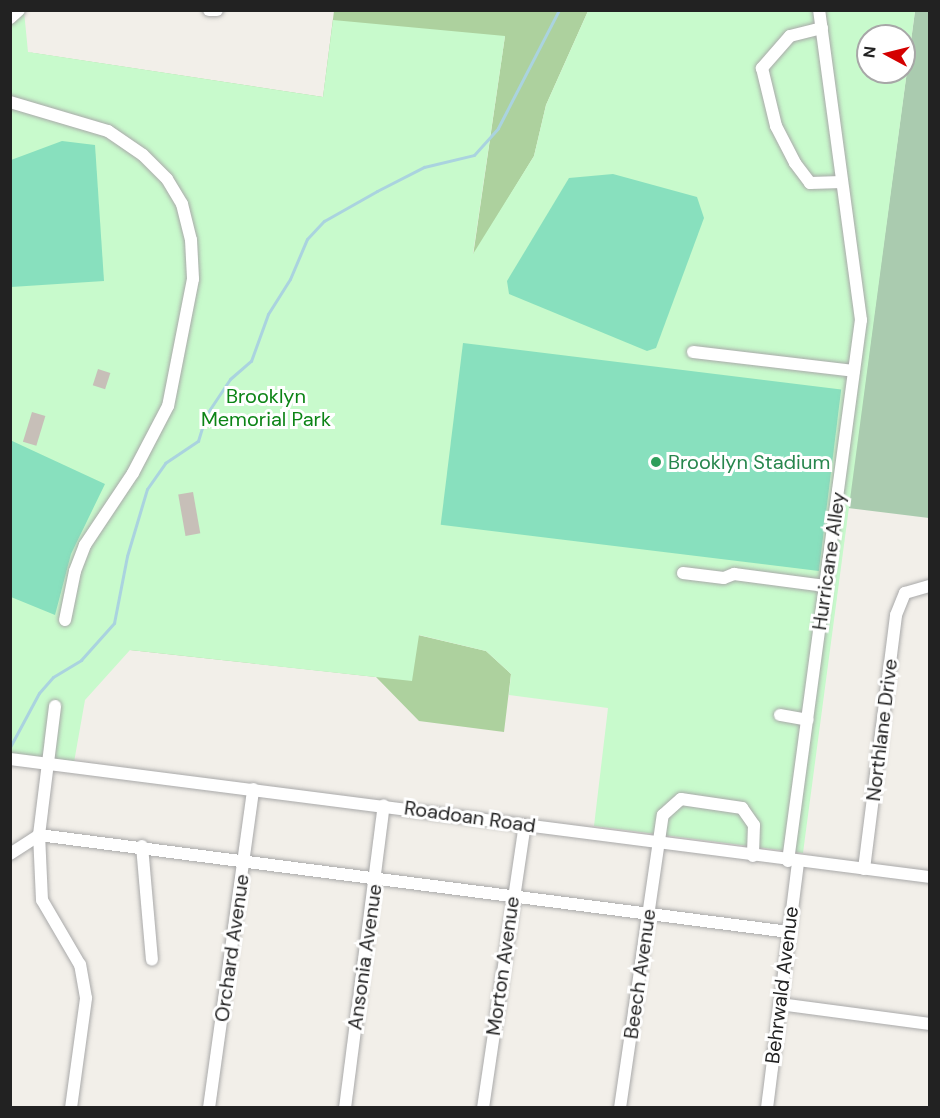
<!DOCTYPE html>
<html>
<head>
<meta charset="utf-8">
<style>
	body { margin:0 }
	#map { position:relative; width:940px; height:1118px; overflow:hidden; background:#f2efe9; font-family:"DM Sans",sans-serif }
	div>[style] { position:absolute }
	.forest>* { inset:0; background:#add19e }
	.cemetery>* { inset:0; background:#aacbaf }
	.park>* { inset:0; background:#c8facc }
	.pitch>* { inset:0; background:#88e0be; transform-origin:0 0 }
	.stream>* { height:3px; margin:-1.5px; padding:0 1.5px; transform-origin:1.5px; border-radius:1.5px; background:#aad3df }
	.building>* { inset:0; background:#c7bfb8; transform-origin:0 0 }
	.roads { filter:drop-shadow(0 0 2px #a9a9a9) drop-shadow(0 0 2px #a9a9a9) }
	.minor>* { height:12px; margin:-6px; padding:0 6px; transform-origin:6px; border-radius:6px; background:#fff }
	.dots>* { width:16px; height:16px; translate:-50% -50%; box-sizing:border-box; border:3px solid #fff; border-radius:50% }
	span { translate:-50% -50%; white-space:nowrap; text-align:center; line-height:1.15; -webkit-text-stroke:6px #fff; paint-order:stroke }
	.park-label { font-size:20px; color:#0c8416 }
	.leisure-label { font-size:20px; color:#27864d }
	.left { translate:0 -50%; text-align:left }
	.street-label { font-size:20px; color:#222 }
	.frame { position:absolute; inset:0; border:12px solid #222; pointer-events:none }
	.north { position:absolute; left:856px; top:24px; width:60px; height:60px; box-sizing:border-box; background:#fff; border:2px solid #a7a7a7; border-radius:50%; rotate:277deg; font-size:16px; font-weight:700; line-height:24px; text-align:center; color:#222 }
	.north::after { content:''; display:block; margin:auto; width:21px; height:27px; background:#d40000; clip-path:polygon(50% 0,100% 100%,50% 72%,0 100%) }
</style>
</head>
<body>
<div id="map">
	<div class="forest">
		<i style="clip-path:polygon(334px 11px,588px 11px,546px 105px,534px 156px,473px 256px,505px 36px,404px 130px,27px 52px,323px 97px)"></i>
		<i style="clip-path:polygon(418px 635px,486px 651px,511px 674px,504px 732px,419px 721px,376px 677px,130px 650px)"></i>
	</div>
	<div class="cemetery">
		<i style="clip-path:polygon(915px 11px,929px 11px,929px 518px,848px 508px)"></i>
	</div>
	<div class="park">
		<i style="clip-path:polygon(evenodd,11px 11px,24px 11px,28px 52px,323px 97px,333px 20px,505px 36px,473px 254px,534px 156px,546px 105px,588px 11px,915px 11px,803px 853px,594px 826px,608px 708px,509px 695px,511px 674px,486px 651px,419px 635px,412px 681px,130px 650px,85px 700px,73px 768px,11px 759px,11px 11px,868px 36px,904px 36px,904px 72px,868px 72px,868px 36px)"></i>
	</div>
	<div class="pitch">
		<i style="clip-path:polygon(62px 141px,95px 145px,104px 281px,11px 287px,11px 160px)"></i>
		<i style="clip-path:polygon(613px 174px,697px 197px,704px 218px,656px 348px,647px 351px,509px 294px,507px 281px,569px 178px)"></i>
		<i style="left:463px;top:343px;width:381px;height:183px;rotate:7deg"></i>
		<i style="clip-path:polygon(10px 440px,105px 484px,71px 554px,55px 615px,11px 597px)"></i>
	</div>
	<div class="stream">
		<i style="left:10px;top:747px;width:61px;rotate:-61.8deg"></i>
		<i style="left:39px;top:693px;width:21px;rotate:-49deg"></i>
		<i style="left:53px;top:677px;width:33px;rotate:-31deg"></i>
		<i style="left:81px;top:660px;width:50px;rotate:-48.3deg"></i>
		<i style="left:114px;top:623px;width:68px;rotate:-79deg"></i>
		<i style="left:127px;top:556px;width:70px;rotate:-73.4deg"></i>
		<i style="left:147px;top:489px;width:32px;rotate:-55deg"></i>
		<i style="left:165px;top:463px;width:40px;rotate:-34deg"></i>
		<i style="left:198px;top:441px;width:27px;rotate:-73deg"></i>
		<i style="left:206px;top:415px;width:43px;rotate:-56.3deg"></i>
		<i style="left:230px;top:379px;width:28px;rotate:-41deg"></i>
		<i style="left:251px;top:361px;width:50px;rotate:-70.1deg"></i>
		<i style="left:268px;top:314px;width:41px;rotate:-57.8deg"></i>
		<i style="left:290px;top:279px;width:43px;rotate:-67deg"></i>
		<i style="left:307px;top:239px;width:25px;rotate:-47deg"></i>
		<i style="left:324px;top:221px;width:61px;rotate:-29.5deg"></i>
		<i style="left:377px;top:191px;width:53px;rotate:-27.1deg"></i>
		<i style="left:424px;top:167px;width:51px;rotate:-13.5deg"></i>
		<i style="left:474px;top:155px;width:36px;rotate:-48deg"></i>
		<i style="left:498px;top:128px;width:133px;rotate:-62.7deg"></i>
	</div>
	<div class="building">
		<i style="left:98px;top:369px;width:13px;height:17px;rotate:18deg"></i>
		<i style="left:32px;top:412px;width:14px;height:31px;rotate:17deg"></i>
		<i style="left:193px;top:492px;width:42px;height:15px;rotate:80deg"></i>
	</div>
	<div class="roads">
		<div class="minor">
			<i style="left:209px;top:10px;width:8px"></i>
			<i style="left:10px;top:18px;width:12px;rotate:-42deg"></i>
			<i style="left:822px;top:28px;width:33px;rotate:166deg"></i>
			<i style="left:790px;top:36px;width:43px;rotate:131.2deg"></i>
			<i style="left:762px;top:68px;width:60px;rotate:76.4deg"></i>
			<i style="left:776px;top:126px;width:42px;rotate:62.8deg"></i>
			<i style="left:795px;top:163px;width:25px;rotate:53deg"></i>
			<i style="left:810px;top:183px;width:32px;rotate:-2deg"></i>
			<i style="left:10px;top:102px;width:102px;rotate:16.5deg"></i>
			<i style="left:108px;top:131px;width:42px;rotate:34.4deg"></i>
			<i style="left:143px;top:155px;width:34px;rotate:45deg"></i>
			<i style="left:167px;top:179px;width:29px;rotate:59deg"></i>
			<i style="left:182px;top:204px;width:37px;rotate:76deg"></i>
			<i style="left:191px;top:240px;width:39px;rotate:87deg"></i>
			<i style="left:193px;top:279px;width:129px;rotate:101.1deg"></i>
			<i style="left:168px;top:406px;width:76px;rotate:117.6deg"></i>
			<i style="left:133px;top:473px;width:87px;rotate:123.7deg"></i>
			<i style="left:85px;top:545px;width:28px;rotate:111deg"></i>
			<i style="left:75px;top:571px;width:50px;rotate:101.5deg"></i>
			<i style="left:693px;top:352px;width:162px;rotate:6.7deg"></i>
			<i style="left:683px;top:573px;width:41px;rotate:7deg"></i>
			<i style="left:724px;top:578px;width:11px;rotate:-22deg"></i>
			<i style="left:734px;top:574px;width:92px;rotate:7.5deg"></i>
			<i style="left:780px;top:715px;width:28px;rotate:10deg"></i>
			<i style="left:10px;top:759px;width:928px;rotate:7.31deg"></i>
			<i style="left:142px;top:846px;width:114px;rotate:85deg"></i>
			<i style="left:10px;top:854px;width:35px;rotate:-33deg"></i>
			<i style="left:39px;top:835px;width:130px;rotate:-82.9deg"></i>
			<i style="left:788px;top:861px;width:546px;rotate:-82.32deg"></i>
			<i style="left:861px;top:320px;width:313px;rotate:-97.7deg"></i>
			<i style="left:864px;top:869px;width:256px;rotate:-82.8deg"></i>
			<i style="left:896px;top:615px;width:24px;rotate:-68deg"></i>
			<i style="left:905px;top:593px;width:26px;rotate:-16deg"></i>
			<i style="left:780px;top:1004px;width:151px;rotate:7.6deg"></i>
			<i style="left:71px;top:1108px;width:111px;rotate:-82.2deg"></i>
			<i style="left:86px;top:998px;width:34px;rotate:-100deg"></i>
			<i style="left:80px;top:965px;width:75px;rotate:-120.3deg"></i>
			<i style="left:42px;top:900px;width:65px;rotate:-92.6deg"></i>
			<i style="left:39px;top:835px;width:756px;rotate:7.37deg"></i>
			<i style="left:209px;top:1108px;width:322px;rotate:-82.1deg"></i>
			<i style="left:345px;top:1108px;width:305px;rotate:-82.7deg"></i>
			<i style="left:483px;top:1108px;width:286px;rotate:-81.6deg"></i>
			<i style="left:620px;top:1108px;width:296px;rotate:-81.7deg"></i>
			<i style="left:663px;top:815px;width:24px;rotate:-42deg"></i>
			<i style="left:681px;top:799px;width:62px;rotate:8.4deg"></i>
			<i style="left:742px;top:808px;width:21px;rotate:55deg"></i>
			<i style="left:754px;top:825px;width:31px;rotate:92deg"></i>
			<i style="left:767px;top:1108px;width:248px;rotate:-82.8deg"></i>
		</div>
	</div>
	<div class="dots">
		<i style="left:656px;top:462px;background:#2e9e5b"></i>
	</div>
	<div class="park-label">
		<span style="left:266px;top:408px">Brooklyn<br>Memorial Park</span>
	</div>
	<div class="leisure-label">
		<span class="left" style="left:668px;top:462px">Brooklyn Stadium</span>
	</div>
	<div class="street-label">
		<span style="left:829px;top:561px;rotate:-82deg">Hurricane Alley</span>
		<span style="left:882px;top:730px;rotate:-83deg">Northlane Drive</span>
		<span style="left:470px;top:817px;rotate:8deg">Roadoan Road</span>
		<span style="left:232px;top:948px;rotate:-82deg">Orchard Avenue</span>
		<span style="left:365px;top:957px;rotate:-82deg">Ansonia Avenue</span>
		<span style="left:503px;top:966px;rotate:-82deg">Morton Avenue</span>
		<span style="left:640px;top:974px;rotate:-82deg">Beech Avenue</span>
		<span style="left:782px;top:985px;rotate:-83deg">Behrwald Avenue</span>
	</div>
	<div class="frame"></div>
	<div class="north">N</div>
</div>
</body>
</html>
